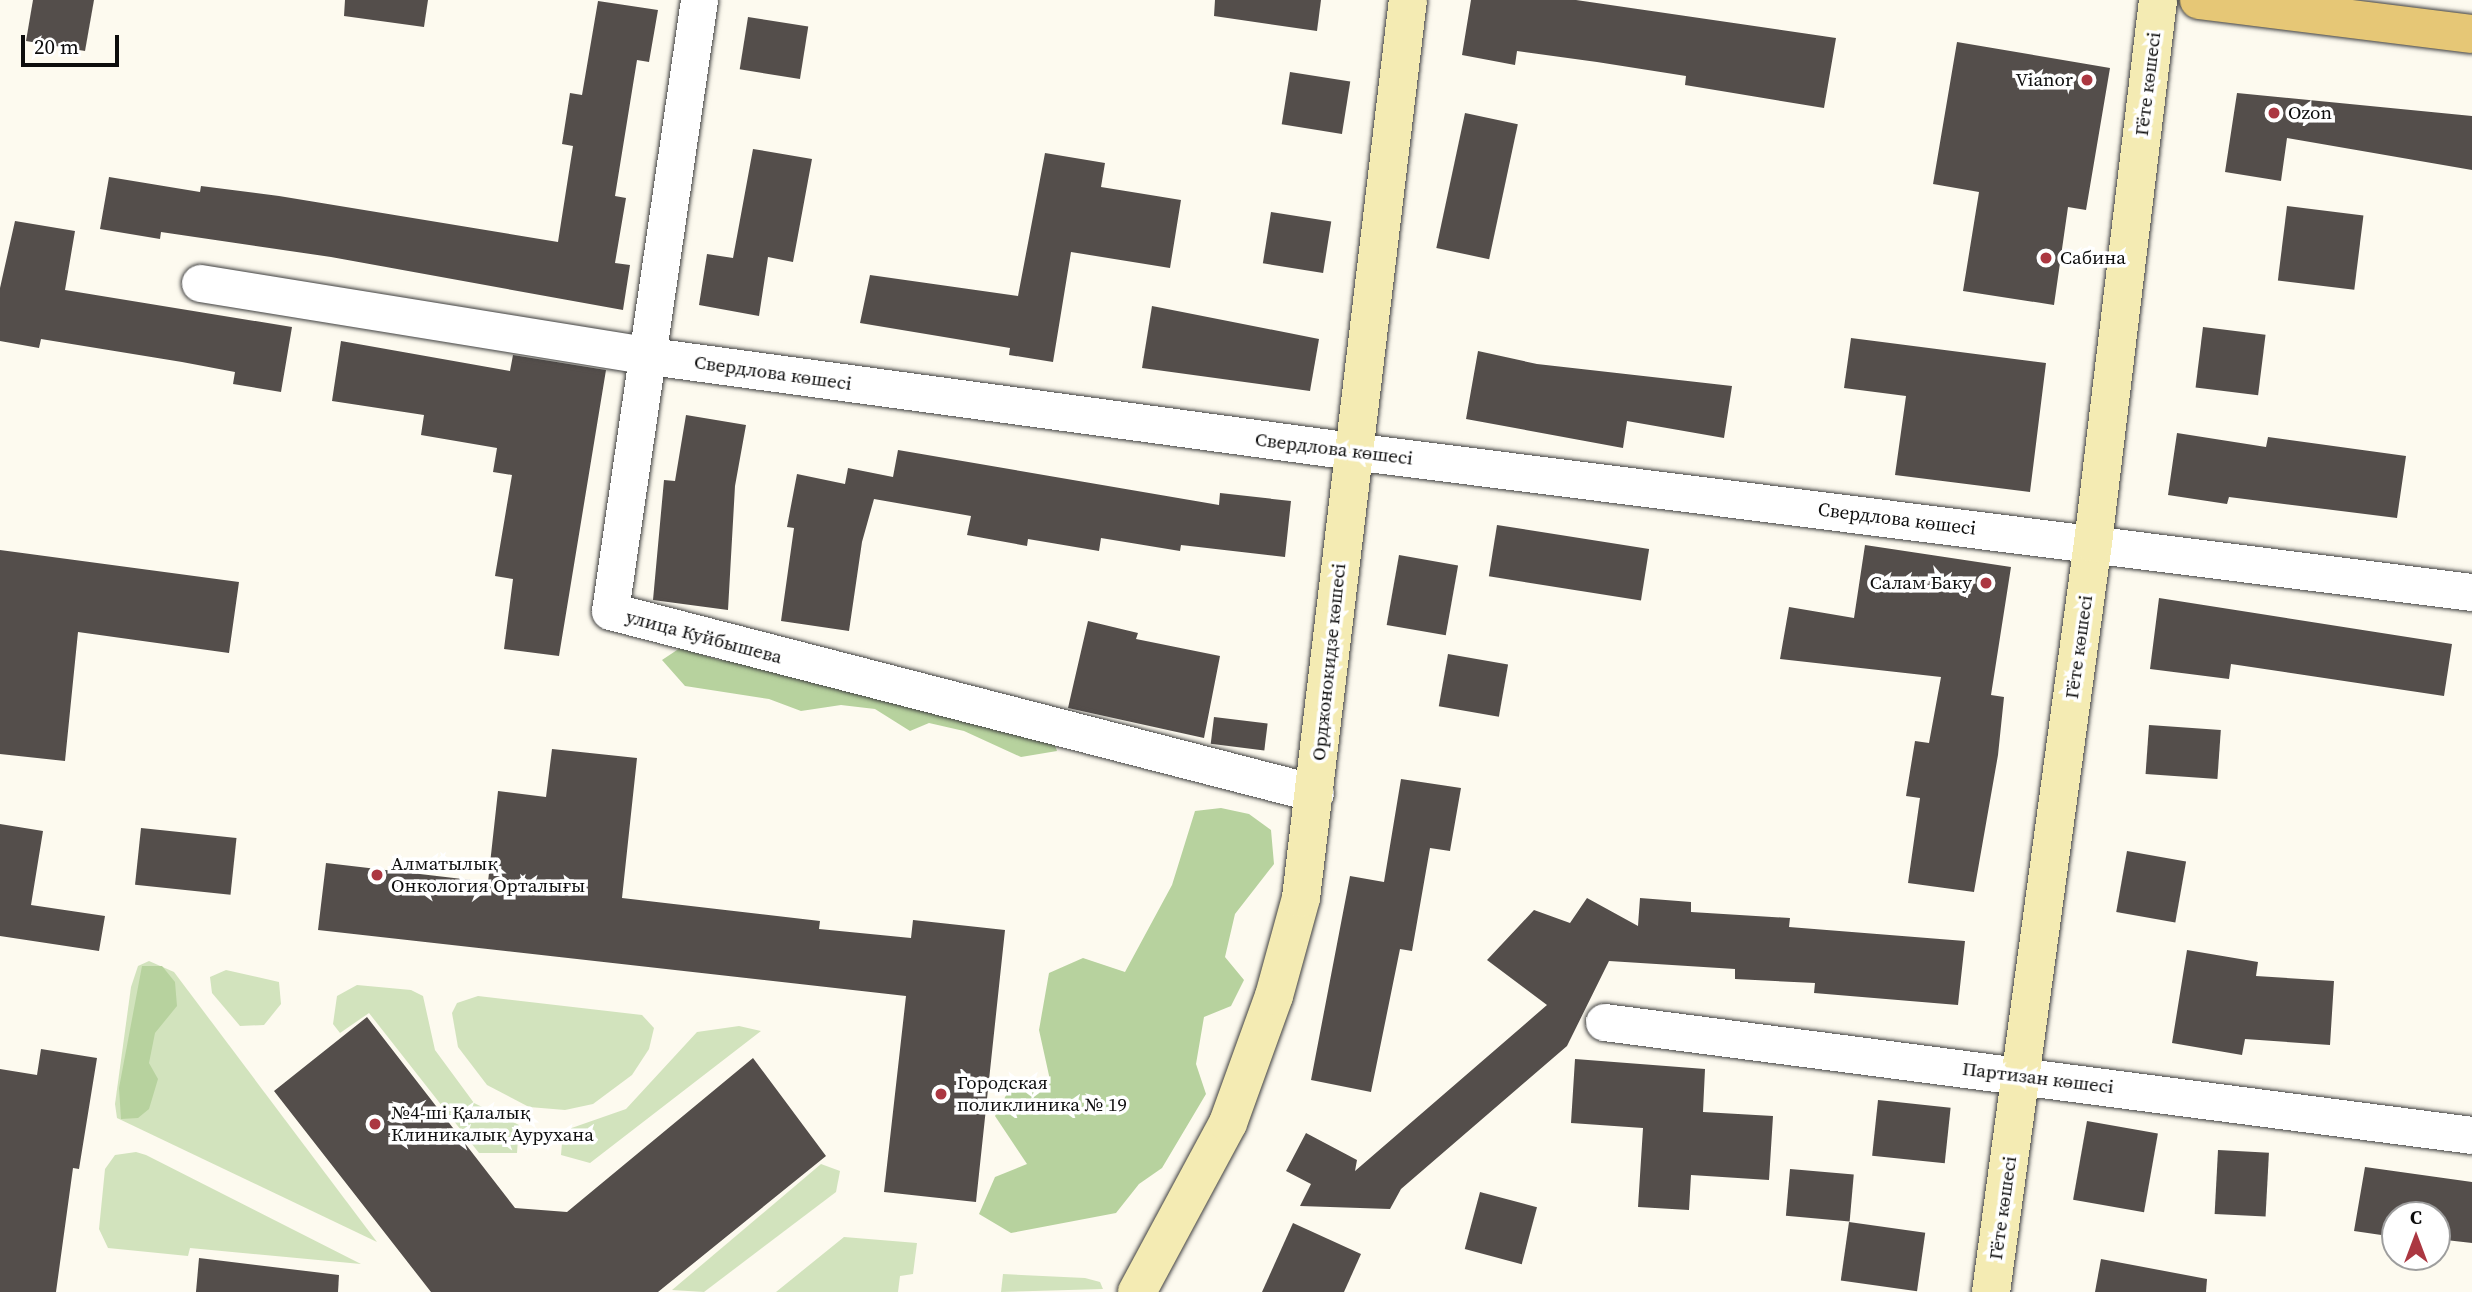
<!DOCTYPE html>
<html>
<head>
<meta charset="utf-8">
<style>
	body { margin:0 }
	#map { position:relative; width:2472px; height:1292px; overflow:hidden; background:#fdfaef; font-family:"Source Serif 4",serif }
	div>[style] { position:absolute }
	.green>* { inset:0; background:#d2e3bd }
	.forest>* { inset:0; background:#b7d29e }
	.building>* { inset:0; background:#544e4b; transform-origin:0 0 }
	.roads { filter:drop-shadow(0 0 2px #404040) drop-shadow(0 0 2px #404040) }
	.street>* { height:37px; margin:-18.5px; padding:0 18.5px; transform-origin:18.5px; border-radius:18.5px; background:#fff }
	.secondary>* { height:38px; margin:-19px; padding:0 19px; transform-origin:19px; border-radius:19px; background:#f4ebb3 }
	.primary>* { height:38px; margin:-19px; padding:0 19px; transform-origin:19px; border-radius:19px; background:#e6c776 }
	.dots>* { width:19px; height:19px; translate:-50% -50%; box-sizing:border-box; border:4px solid #fff; border-radius:50% }
	span { translate:-50% -50%; white-space:nowrap; text-align:center; line-height:1.15; -webkit-text-stroke:7px #fff; paint-order:stroke }
	.poi-label { font-size:19px; color:#0d0d0d }
	.right { translate:-100% -50%; text-align:right }
	.left { translate:0 -50%; text-align:left }
	.street-label { font-size:19px; color:#0d0d0d }
	.north { position:absolute; left:2381px; top:1201px; width:70px; height:70px; box-sizing:border-box; background:#fff; border:2px solid #9e9e9e; border-radius:50%; rotate:0deg; font-size:19px; font-weight:700; line-height:28px; text-align:center; color:#0d0d0d }
	.north::after { content:''; display:block; margin:auto; width:24px; height:32px; background:#ab3741; clip-path:polygon(50% 0,100% 100%,50% 72%,0 100%) }
	.scale { position:absolute; left:21px; top:35px; width:98px; height:32px; box-sizing:border-box; border:4px solid #0d0d0d; border-top:0; padding-left:9px; font-size:21px; line-height:24px; white-space:nowrap; color:#0d0d0d; -webkit-text-stroke:5px #fff; paint-order:stroke }
</style>
</head>
<body>
<div id="map">
	<div class="green">
		<i style="clip-path:polygon(149px 961px,174px 972px,377px 1242px,117px 1118px,115px 1104px,131px 987px,138px 966px)"></i>
		<i style="clip-path:polygon(226px 970px,279px 982px,281px 1004px,264px 1025px,240px 1026px,212px 993px,210px 977px)"></i>
		<i style="clip-path:polygon(357px 985px,411px 990px,423px 996px,435px 1050px,474px 1103px,519px 1125px,517px 1153px,479px 1153px,369px 1013px,340px 1033px,333px 1024px,337px 996px)"></i>
		<i style="clip-path:polygon(478px 996px,642px 1015px,654px 1028px,649px 1049px,632px 1075px,593px 1104px,565px 1110px,529px 1107px,487px 1085px,458px 1047px,452px 1013px,457px 1003px)"></i>
		<i style="clip-path:polygon(739px 1026px,761px 1031px,590px 1163px,561px 1155px,563px 1131px,626px 1109px,697px 1032px)"></i>
		<i style="clip-path:polygon(136px 1152px,146px 1155px,361px 1264px,190px 1248px,188px 1256px,108px 1248px,99px 1229px,105px 1169px,115px 1155px)"></i>
		<i style="clip-path:polygon(821px 1164px,840px 1171px,836px 1192px,704px 1292px,672px 1290px)"></i>
		<i style="clip-path:polygon(844px 1237px,917px 1243px,913px 1274px,900px 1276px,898px 1292px,776px 1292px)"></i>
		<i style="clip-path:polygon(1003px 1274px,1085px 1278px,1100px 1282px,1103px 1289px,1001px 1292px)"></i>
	</div>
	<div class="forest">
		<i style="clip-path:polygon(680px 648px,719px 660px,791px 664px,1049px 729px,1057px 751px,1021px 757px,964px 731px,929px 723px,910px 731px,875px 709px,841px 705px,801px 711px,769px 699px,685px 686px,662px 660px)"></i>
		<i style="clip-path:polygon(1221px 808px,1249px 814px,1271px 830px,1274px 864px,1235px 914px,1225px 957px,1244px 980px,1231px 1006px,1204px 1017px,1196px 1064px,1206px 1094px,1162px 1168px,1139px 1184px,1116px 1213px,1011px 1233px,979px 1214px,995px 1177px,1027px 1164px,995px 1116px,1010px 1088px,1050px 1080px,1039px 1030px,1049px 973px,1083px 958px,1125px 972px,1172px 885px,1195px 811px)"></i>
		<i style="clip-path:polygon(142px 966px,162px 966px,175px 982px,177px 1006px,155px 1033px,149px 1063px,158px 1079px,149px 1109px,138px 1118px,121px 1119px,119px 1088px)"></i>
	</div>
	<div class="building">
		<i style="clip-path:polygon(33px 0,94px 0,85px 51px,26px 41px)"></i>
		<i style="clip-path:polygon(345px 0,428px 0,424px 27px,344px 16px)"></i>
		<i style="clip-path:polygon(1215px 0,1321px 0,1317px 31px,1214px 16px)"></i>
		<i style="clip-path:polygon(1471px 0,1576px 0,1836px 38px,1824px 108px,1685px 85px,1686px 76px,1597px 62px,1517px 51px,1515px 65px,1462px 55px)"></i>
		<i style="clip-path:polygon(598px 1px,658px 10px,649px 62px,637px 60px,615px 196px,626px 198px,615px 263px,630px 265px,623px 310px,331px 257px,161px 232px,160px 239px,100px 229px,109px 177px,200px 192px,201px 186px,279px 196px,558px 242px,573px 146px,562px 144px,570px 93px,582px 95px)"></i>
		<i style="left:748px;top:17px;width:61px;height:53px;rotate:9deg"></i>
		<i style="clip-path:polygon(1957px 42px,2110px 68px,2086px 210px,2068px 207px,2054px 305px,1963px 291px,1979px 192px,1933px 184px)"></i>
		<i style="left:1290px;top:72px;width:61px;height:53px;rotate:9deg"></i>
		<i style="clip-path:polygon(2237px 93px,2472px 116px,2472px 170px,2287px 138px,2281px 181px,2225px 172px)"></i>
		<i style="left:1465px;top:113px;width:54px;height:138px;rotate:12deg"></i>
		<i style="clip-path:polygon(753px 149px,812px 159px,793px 262px,768px 257px,759px 316px,699px 305px,707px 254px,733px 258px)"></i>
		<i style="clip-path:polygon(1045px 153px,1105px 163px,1101px 187px,1181px 200px,1170px 268px,1071px 252px,1053px 362px,1009px 355px,1010px 348px,860px 323px,870px 275px,1018px 296px)"></i>
		<i style="left:2287px;top:206px;width:77px;height:75px;rotate:7deg"></i>
		<i style="left:1271px;top:212px;width:61px;height:52px;rotate:9deg"></i>
		<i style="clip-path:polygon(15px 221px,75px 231px,65px 290px,292px 327px,281px 392px,233px 384px,235px 372px,182px 362px,41px 339px,39px 348px,0 341px,0 288px)"></i>
		<i style="clip-path:polygon(1152px 306px,1319px 339px,1310px 391px,1142px 368px)"></i>
		<i style="left:2203px;top:327px;width:63px;height:61px;rotate:7deg"></i>
		<i style="clip-path:polygon(1851px 338px,2046px 363px,2030px 492px,1895px 475px,1906px 396px,1844px 388px)"></i>
		<i style="clip-path:polygon(341px 341px,510px 371px,513px 355px,606px 370px,559px 656px,504px 649px,513px 579px,495px 576px,512px 475px,493px 472px,497px 448px,421px 435px,424px 415px,332px 401px)"></i>
		<i style="clip-path:polygon(1478px 351px,1537px 364px,1732px 386px,1724px 438px,1627px 421px,1623px 448px,1466px 419px)"></i>
		<i style="clip-path:polygon(686px 415px,746px 425px,735px 486px,728px 610px,653px 600px,664px 480px,675px 481px)"></i>
		<i style="clip-path:polygon(2177px 433px,2266px 447px,2268px 437px,2406px 456px,2397px 518px,2229px 497px,2227px 504px,2168px 495px)"></i>
		<i style="clip-path:polygon(898px 450px,1219px 505px,1220px 493px,1291px 501px,1285px 557px,1181px 545px,1180px 551px,1101px 538px,1099px 551px,1028px 539px,1027px 546px,967px 535px,971px 516px,874px 499px,862px 542px,849px 631px,781px 621px,794px 528px,787px 527px,797px 474px,845px 484px,848px 468px,893px 477px)"></i>
		<i style="left:1497px;top:525px;width:154px;height:52px;rotate:9deg"></i>
		<i style="clip-path:polygon(1865px 545px,2011px 567px,1991px 695px,2004px 697px,1998px 755px,1974px 892px,1908px 883px,1920px 798px,1906px 796px,1915px 741px,1929px 743px,1941px 677px,1780px 659px,1789px 607px,1854px 618px)"></i>
		<i style="clip-path:polygon(0 550px,239px 582px,229px 653px,78px 632px,65px 761px,0 754px)"></i>
		<i style="left:1399px;top:555px;width:60px;height:71px;rotate:10deg"></i>
		<i style="clip-path:polygon(2159px 598px,2452px 644px,2444px 696px,2231px 664px,2229px 679px,2150px 669px)"></i>
		<i style="clip-path:polygon(1088px 621px,1138px 633px,1136px 639px,1220px 656px,1204px 738px,1068px 708px)"></i>
		<i style="left:1448px;top:654px;width:61px;height:53px;rotate:10deg"></i>
		<i style="left:1214px;top:717px;width:54px;height:27px;rotate:7deg"></i>
		<i style="left:2149px;top:725px;width:72px;height:49px;rotate:4deg"></i>
		<i style="clip-path:polygon(552px 749px,637px 758px,622px 898px,820px 921px,819px 929px,911px 938px,913px 920px,1005px 930px,976px 1202px,884px 1192px,906px 996px,318px 930px,326px 863px,488px 882px,498px 791px,546px 797px)"></i>
		<i style="clip-path:polygon(1401px 779px,1461px 788px,1450px 851px,1430px 848px,1412px 951px,1400px 949px,1371px 1092px,1311px 1080px,1350px 876px,1384px 882px)"></i>
		<i style="clip-path:polygon(0 824px,43px 831px,31px 905px,105px 916px,99px 951px,0 936px)"></i>
		<i style="left:141px;top:828px;width:96px;height:57px;rotate:6deg"></i>
		<i style="left:2127px;top:851px;width:60px;height:62px;rotate:10deg"></i>
		<i style="clip-path:polygon(1587px 898px,1638px 926px,1640px 898px,1691px 902px,1691px 912px,1790px 918px,1789px 927px,1965px 941px,1958px 1005px,1814px 993px,1815px 983px,1735px 979px,1735px 969px,1609px 961px,1567px 1046px,1401px 1189px,1390px 1209px,1300px 1206px,1311px 1184px,1286px 1171px,1306px 1133px,1357px 1160px,1355px 1171px,1547px 1005px,1487px 960px,1534px 910px,1570px 923px)"></i>
		<i style="clip-path:polygon(2187px 950px,2258px 962px,2256px 976px,2334px 981px,2330px 1045px,2245px 1039px,2242px 1055px,2172px 1043px)"></i>
		<i style="clip-path:polygon(367px 1017px,515px 1208px,567px 1212px,753px 1058px,826px 1156px,658px 1292px,431px 1292px,274px 1091px)"></i>
		<i style="clip-path:polygon(41px 1049px,97px 1058px,79px 1169px,73px 1168px,56px 1292px,0 1292px,0 1069px,37px 1075px)"></i>
		<i style="clip-path:polygon(1575px 1059px,1705px 1069px,1703px 1112px,1773px 1116px,1769px 1180px,1691px 1175px,1689px 1210px,1638px 1207px,1643px 1128px,1571px 1123px)"></i>
		<i style="left:1878px;top:1100px;width:73px;height:56px;rotate:6deg"></i>
		<i style="left:2087px;top:1121px;width:72px;height:80px;rotate:10deg"></i>
		<i style="left:2218px;top:1150px;width:51px;height:64px;rotate:3deg"></i>
		<i style="clip-path:polygon(2365px 1167px,2472px 1182px,2472px 1243px,2437px 1239px,2437px 1215px,2395px 1215px,2395px 1237px,2354px 1231px)"></i>
		<i style="left:1790px;top:1169px;width:64px;height:47px;rotate:5deg"></i>
		<i style="left:1480px;top:1192px;width:59px;height:59px;rotate:15deg"></i>
		<i style="left:1849px;top:1222px;width:77px;height:59px;rotate:8deg"></i>
		<i style="clip-path:polygon(1293px 1223px,1361px 1254px,1344px 1292px,1262px 1292px)"></i>
		<i style="clip-path:polygon(199px 1258px,339px 1275px,338px 1292px,196px 1292px)"></i>
		<i style="clip-path:polygon(2101px 1259px,2207px 1279px,2206px 1292px,2095px 1292px)"></i>
	</div>
	<div class="roads">
		<div class="street">
			<i style="left:699px;top:0;width:617px;rotate:98.29deg"></i>
			<i style="left:610px;top:611px;width:728px;rotate:14.48deg"></i>
			<i style="left:200px;top:283px;width:456px;rotate:9.2deg"></i>
			<i style="left:650px;top:356px;width:708px;rotate:7.71deg"></i>
			<i style="left:1352px;top:451px;width:1129px;rotate:7.18deg"></i>
			<i style="left:1604px;top:1022px;width:875px;rotate:7.42deg"></i>
		</div>
		<div class="secondary">
			<i style="left:1137px;top:1292px;width:192px;rotate:-61.7deg"></i>
			<i style="left:1228px;top:1123px;width:135px;rotate:-70.1deg"></i>
			<i style="left:1274px;top:996px;width:102px;rotate:-74.6deg"></i>
			<i style="left:1301px;top:898px;width:904px;rotate:-83.21deg"></i>
			<i style="left:1991px;top:1292px;width:756px;rotate:-82.25deg"></i>
			<i style="left:2093px;top:543px;width:547px;rotate:-83.17deg"></i>
		</div>
		<div class="primary">
			<i style="left:2199px;top:0;width:275px;rotate:7.1deg"></i>
		</div>
	</div>
	<div class="dots">
		<i style="left:2087px;top:80px;background:#ab3741"></i>
		<i style="left:2274px;top:113px;background:#ab3741"></i>
		<i style="left:2046px;top:258px;background:#ab3741"></i>
		<i style="left:1986px;top:583px;background:#ab3741"></i>
		<i style="left:377px;top:875px;background:#ab3741"></i>
		<i style="left:941px;top:1094px;background:#ab3741"></i>
		<i style="left:375px;top:1124px;background:#ab3741"></i>
	</div>
	<div class="poi-label">
		<span class="right" style="left:2073px;top:80px">Vianor</span>
		<span class="left" style="left:2288px;top:113px">Ozon</span>
		<span class="left" style="left:2060px;top:258px">Сабина</span>
		<span class="right" style="left:1972px;top:583px">Салам Баку</span>
		<span class="left" style="left:391px;top:875px">Алматылық<br>Онкология Орталығы</span>
		<span class="left" style="left:957px;top:1094px">Городская<br>поликлиника № 19</span>
		<span class="left" style="left:391px;top:1124px">№4-ші Қалалық<br>Клиникалық Аурухана</span>
	</div>
	<div class="street-label">
		<span style="left:2148px;top:84px;rotate:-83deg">Гёте көшесі</span>
		<span style="left:773px;top:373px;rotate:8deg">Свердлова көшесі</span>
		<span style="left:1334px;top:449px;rotate:7deg">Свердлова көшесі</span>
		<span style="left:1897px;top:519px;rotate:7deg">Свердлова көшесі</span>
		<span style="left:704px;top:637px;rotate:15deg">улица Куйбышева</span>
		<span style="left:2079px;top:647px;rotate:-82deg">Гёте көшесі</span>
		<span style="left:1329px;top:662px;rotate:-84deg">Орджонокидзе көшесі</span>
		<span style="left:2038px;top:1078px;rotate:7deg">Партизан көшесі</span>
		<span style="left:2003px;top:1208px;rotate:-82deg">Гёте көшесі</span>
	</div>
	<div class="north">С</div>
	<div class="scale">20 m</div>
</div>
</body>
</html>
